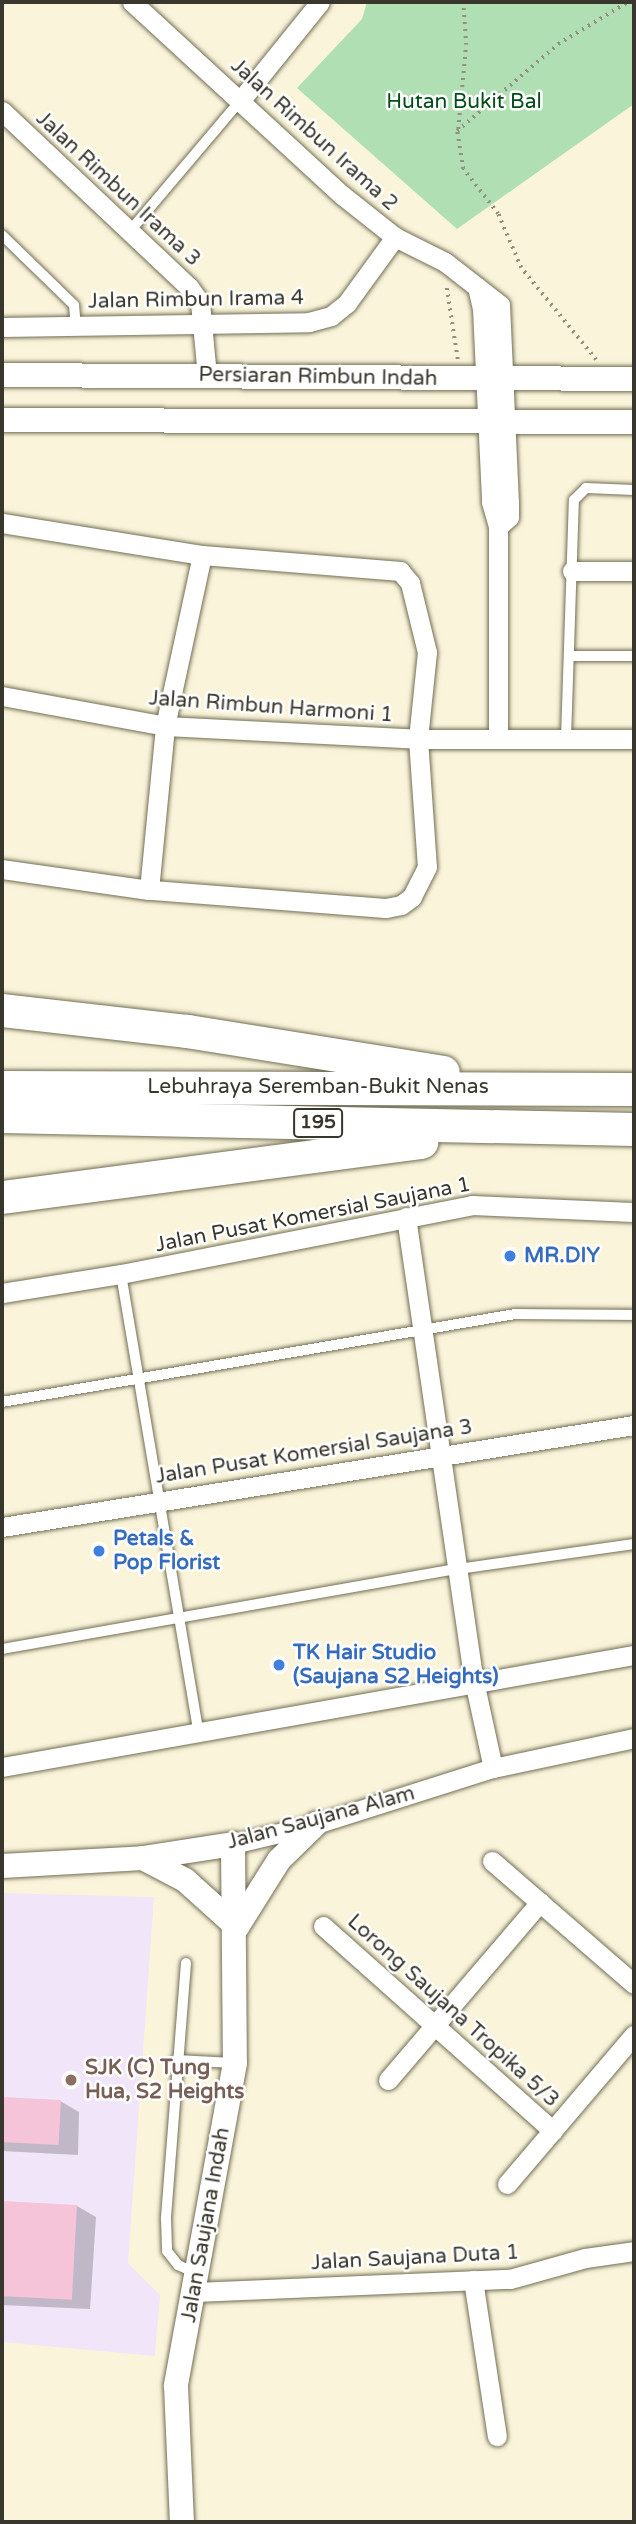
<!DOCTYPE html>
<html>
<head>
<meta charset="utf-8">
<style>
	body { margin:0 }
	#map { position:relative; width:636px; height:2524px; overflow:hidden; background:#faf5da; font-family:"Varela Round",sans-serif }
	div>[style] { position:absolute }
	.education>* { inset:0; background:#f1e5f9 }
	.green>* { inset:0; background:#b1dfb4 }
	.shadow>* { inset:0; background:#0003 }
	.building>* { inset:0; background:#f6c4d8; transform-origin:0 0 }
	.path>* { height:3.5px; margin-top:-1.75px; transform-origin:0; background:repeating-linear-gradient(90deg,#93907e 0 2px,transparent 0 7px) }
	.roads { filter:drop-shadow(0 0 2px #726e56) drop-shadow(0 0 2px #726e56) }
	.service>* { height:10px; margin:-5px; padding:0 5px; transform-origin:5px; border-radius:5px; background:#fff }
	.minor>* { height:19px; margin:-9.5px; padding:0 9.5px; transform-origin:9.5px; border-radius:9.5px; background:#fff }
	.tertiary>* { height:24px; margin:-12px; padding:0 12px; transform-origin:12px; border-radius:12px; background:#fff }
	.trunk>* { height:33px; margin:-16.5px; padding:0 16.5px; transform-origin:16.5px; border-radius:16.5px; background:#fff }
	.dots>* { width:19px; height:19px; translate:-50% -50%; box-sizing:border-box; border:4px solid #fff; border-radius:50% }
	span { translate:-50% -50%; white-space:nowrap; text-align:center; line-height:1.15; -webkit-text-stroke:5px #fff; paint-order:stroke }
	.shield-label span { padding:2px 5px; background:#fff; border:2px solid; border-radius:5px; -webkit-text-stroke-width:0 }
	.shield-label { font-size:19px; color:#39372d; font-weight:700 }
	.park-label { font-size:21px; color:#044d18 }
	.street-label { font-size:21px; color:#39372d }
	.shop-label { font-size:21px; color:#366cbe; font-weight:700 }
	.left { translate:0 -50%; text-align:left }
	.education-label { font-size:21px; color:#785e54; font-weight:700 }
	.frame { position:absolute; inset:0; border:4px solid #39372d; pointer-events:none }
</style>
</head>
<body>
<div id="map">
	<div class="education">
		<i style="clip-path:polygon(2px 1893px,154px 1897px,128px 2263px,160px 2295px,155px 2356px,2px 2342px)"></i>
	</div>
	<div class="green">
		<i style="clip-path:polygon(367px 2px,634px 2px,634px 104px,457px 229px,297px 88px,362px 19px)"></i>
	</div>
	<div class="shadow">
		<i style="clip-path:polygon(2px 2099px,60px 2101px,79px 2112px,78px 2155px,2px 2151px)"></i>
		<i style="clip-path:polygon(2px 2203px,77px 2206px,96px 2217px,90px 2309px,2px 2305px)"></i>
	</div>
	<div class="building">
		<i style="left:2px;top:2097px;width:59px;height:45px;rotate:3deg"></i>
		<i style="left:2px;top:2201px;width:75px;height:95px;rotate:3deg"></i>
	</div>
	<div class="path">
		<i style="left:458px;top:129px;width:84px;rotate:-84.6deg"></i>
		<i style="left:466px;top:45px;width:43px;rotate:-94deg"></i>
		<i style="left:447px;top:288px;width:72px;rotate:81.2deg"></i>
		<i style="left:596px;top:360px;width:119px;rotate:-129.2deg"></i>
		<i style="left:521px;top:268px;width:59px;rotate:-113.1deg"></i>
		<i style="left:498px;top:214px;width:57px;rotate:-127.9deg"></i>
		<i style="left:463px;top:169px;width:38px;rotate:-99deg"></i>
		<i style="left:457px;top:131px;width:133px;rotate:-40.7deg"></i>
		<i style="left:558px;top:44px;width:82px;rotate:-31deg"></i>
	</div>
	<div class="roads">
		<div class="service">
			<i style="left:130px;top:231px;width:170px;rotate:-49.8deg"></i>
			<i style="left:2px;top:235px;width:100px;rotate:44.2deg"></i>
			<i style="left:74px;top:305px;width:21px;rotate:85deg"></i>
			<i style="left:569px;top:656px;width:65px"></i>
			<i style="left:566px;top:738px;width:238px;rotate:-88.1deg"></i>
			<i style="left:574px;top:500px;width:17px;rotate:-45deg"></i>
			<i style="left:586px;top:488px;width:48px;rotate:2.4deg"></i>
			<i style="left:121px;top:1274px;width:462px;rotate:80.4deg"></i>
			<i style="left:2px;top:1402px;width:520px;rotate:-9.73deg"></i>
			<i style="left:515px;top:1314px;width:119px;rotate:0.5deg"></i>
			<i style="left:2px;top:1649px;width:463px;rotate:-10deg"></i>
			<i style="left:458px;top:1569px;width:178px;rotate:-8.1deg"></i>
			<i style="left:186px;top:1963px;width:257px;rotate:94.5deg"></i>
			<i style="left:166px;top:2219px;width:32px;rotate:88deg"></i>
			<i style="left:167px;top:2251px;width:18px;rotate:52deg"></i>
			<i style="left:178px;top:2265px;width:19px;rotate:25deg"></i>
			<i style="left:176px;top:2060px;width:58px;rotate:3deg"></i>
		</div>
		<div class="minor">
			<i style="left:132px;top:2px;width:285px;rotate:42.6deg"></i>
			<i style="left:342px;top:195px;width:68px;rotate:38.4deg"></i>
			<i style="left:395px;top:237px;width:56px;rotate:26.6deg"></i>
			<i style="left:445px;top:262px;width:70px;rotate:38deg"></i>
			<i style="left:500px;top:305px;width:197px;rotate:87.4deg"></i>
			<i style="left:509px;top:502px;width:15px;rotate:90deg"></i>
			<i style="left:509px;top:517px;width:15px;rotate:138deg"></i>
			<i style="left:240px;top:101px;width:127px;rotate:-51.1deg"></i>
			<i style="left:2px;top:111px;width:257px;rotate:43.3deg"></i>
			<i style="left:189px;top:287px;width:19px;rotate:54deg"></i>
			<i style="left:200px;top:302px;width:74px;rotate:84.6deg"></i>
			<i style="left:477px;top:287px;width:22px;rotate:77deg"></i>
			<i style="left:482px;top:308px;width:194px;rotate:87.3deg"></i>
			<i style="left:491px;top:502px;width:26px;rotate:74deg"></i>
			<i style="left:498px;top:527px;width:210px;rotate:90deg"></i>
			<i style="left:2px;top:327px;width:307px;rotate:-0.9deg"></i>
			<i style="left:309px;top:322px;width:23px;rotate:-15deg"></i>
			<i style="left:331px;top:316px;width:21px;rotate:-39deg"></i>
			<i style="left:347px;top:303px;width:82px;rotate:-54deg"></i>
			<i style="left:2px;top:523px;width:203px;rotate:9.1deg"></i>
			<i style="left:202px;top:555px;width:199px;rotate:4.6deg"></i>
			<i style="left:400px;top:571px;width:16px;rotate:50deg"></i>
			<i style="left:410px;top:583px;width:71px;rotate:76.2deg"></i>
			<i style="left:427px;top:652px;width:87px;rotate:95.9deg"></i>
			<i style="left:418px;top:739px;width:128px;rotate:86deg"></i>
			<i style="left:427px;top:867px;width:34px;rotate:117deg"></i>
			<i style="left:412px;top:897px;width:14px;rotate:144deg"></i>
			<i style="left:401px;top:905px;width:16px;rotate:169deg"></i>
			<i style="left:385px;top:908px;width:237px;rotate:-175.6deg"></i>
			<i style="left:149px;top:890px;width:148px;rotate:-171.9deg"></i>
			<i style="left:572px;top:571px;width:62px"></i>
			<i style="left:2px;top:696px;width:166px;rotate:10.4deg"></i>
			<i style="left:165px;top:726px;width:253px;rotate:2.9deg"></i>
			<i style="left:418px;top:739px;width:216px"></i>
			<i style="left:149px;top:890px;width:165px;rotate:-84.4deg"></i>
			<i style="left:165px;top:726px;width:175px;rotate:-77.8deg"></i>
			<i style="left:406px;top:1217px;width:469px;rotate:81.7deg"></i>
			<i style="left:474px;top:1681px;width:89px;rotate:77.7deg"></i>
			<i style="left:2px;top:1293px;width:121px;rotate:-9.1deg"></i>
			<i style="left:121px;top:1274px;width:358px;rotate:-11.1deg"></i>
			<i style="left:472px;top:1205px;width:162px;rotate:2.5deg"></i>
			<i style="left:2px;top:1527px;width:640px;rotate:-9.17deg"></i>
			<i style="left:2px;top:1767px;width:642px;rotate:-10.05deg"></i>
			<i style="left:233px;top:1844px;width:85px;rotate:-13.5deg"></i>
			<i style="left:316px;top:1824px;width:186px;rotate:-17.6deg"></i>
			<i style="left:493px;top:1768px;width:144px;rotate:-12deg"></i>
			<i style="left:492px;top:1861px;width:188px;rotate:40.9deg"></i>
			<i style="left:323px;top:1926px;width:308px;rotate:41.7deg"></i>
			<i style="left:388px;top:2080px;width:234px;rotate:-49.5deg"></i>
			<i style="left:507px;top:2184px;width:196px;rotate:-49.6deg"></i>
			<i style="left:473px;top:2280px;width:158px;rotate:81.3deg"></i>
			<i style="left:195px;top:2292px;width:315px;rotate:-2.4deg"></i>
			<i style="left:510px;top:2279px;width:78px;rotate:-15.6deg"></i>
			<i style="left:585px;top:2258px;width:49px;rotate:-8.1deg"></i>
		</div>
		<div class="tertiary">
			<i style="left:2px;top:375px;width:632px;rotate:0.36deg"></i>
			<i style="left:2px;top:420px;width:632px;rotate:0.18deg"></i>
			<i style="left:143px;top:1858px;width:47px;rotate:27.6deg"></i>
			<i style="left:185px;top:1880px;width:70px;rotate:42.1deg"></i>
			<i style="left:2px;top:1866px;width:141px;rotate:-3.2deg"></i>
			<i style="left:143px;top:1858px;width:91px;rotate:-8.8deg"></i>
			<i style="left:233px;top:1844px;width:219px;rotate:89.5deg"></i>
			<i style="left:235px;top:2063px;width:328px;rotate:100.4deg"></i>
			<i style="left:176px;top:2386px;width:136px;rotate:87.5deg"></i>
			<i style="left:237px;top:1927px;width:79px;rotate:-57.9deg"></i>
			<i style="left:279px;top:1860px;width:52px;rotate:-44.2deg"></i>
		</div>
		<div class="trunk">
			<i style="left:2px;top:1010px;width:186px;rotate:6.5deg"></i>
			<i style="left:187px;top:1031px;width:259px;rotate:9.1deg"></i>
			<i style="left:2px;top:1087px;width:632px;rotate:0.18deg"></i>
			<i style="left:2px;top:1116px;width:632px;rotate:1.18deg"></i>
			<i style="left:2px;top:1197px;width:423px;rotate:-7.5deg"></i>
		</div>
	</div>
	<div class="dots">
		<i style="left:510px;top:1256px;background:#3f7fe0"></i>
		<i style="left:99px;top:1551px;background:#3f7fe0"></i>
		<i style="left:279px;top:1665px;background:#3f7fe0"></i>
		<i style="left:71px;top:2080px;background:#8d6e63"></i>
	</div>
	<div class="shield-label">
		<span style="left:318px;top:1123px">195</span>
	</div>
	<div class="park-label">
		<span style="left:464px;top:102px">Hutan Bukit Bal</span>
	</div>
	<div class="street-label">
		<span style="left:314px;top:135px;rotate:42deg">Jalan Rimbun Irama 2</span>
		<span style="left:118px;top:189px;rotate:43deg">Jalan Rimbun Irama 3</span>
		<span style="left:196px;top:300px;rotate:-1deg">Jalan Rimbun Irama 4</span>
		<span style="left:318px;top:377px;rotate:1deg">Persiaran Rimbun Indah</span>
		<span style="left:271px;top:707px;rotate:4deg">Jalan Rimbun Harmoni 1</span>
		<span style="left:318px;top:1087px">Lebuhraya Seremban-Bukit Nenas</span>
		<span style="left:313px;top:1215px;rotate:-11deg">Jalan Pusat Komersial Saujana 1</span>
		<span style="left:314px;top:1452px;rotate:-9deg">Jalan Pusat Komersial Saujana 3</span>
		<span style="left:321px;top:1818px;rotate:-15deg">Jalan Saujana Alam</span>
		<span style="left:453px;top:2011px;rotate:42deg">Lorong Saujana Tropika 5/3</span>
		<span style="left:206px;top:2225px;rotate:-80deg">Jalan Saujana Indah</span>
		<span style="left:415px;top:2258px;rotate:-3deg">Jalan Saujana Duta 1</span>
	</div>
	<div class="shop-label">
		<span class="left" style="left:524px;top:1256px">MR.DIY</span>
		<span class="left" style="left:113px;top:1551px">Petals &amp;<br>Pop Florist</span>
		<span class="left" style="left:293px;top:1665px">TK Hair Studio<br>(Saujana S2 Heights)</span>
	</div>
	<div class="education-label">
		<span class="left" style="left:85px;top:2080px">SJK (C) Tung<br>Hua, S2 Heights</span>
	</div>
	<div class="frame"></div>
</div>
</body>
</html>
